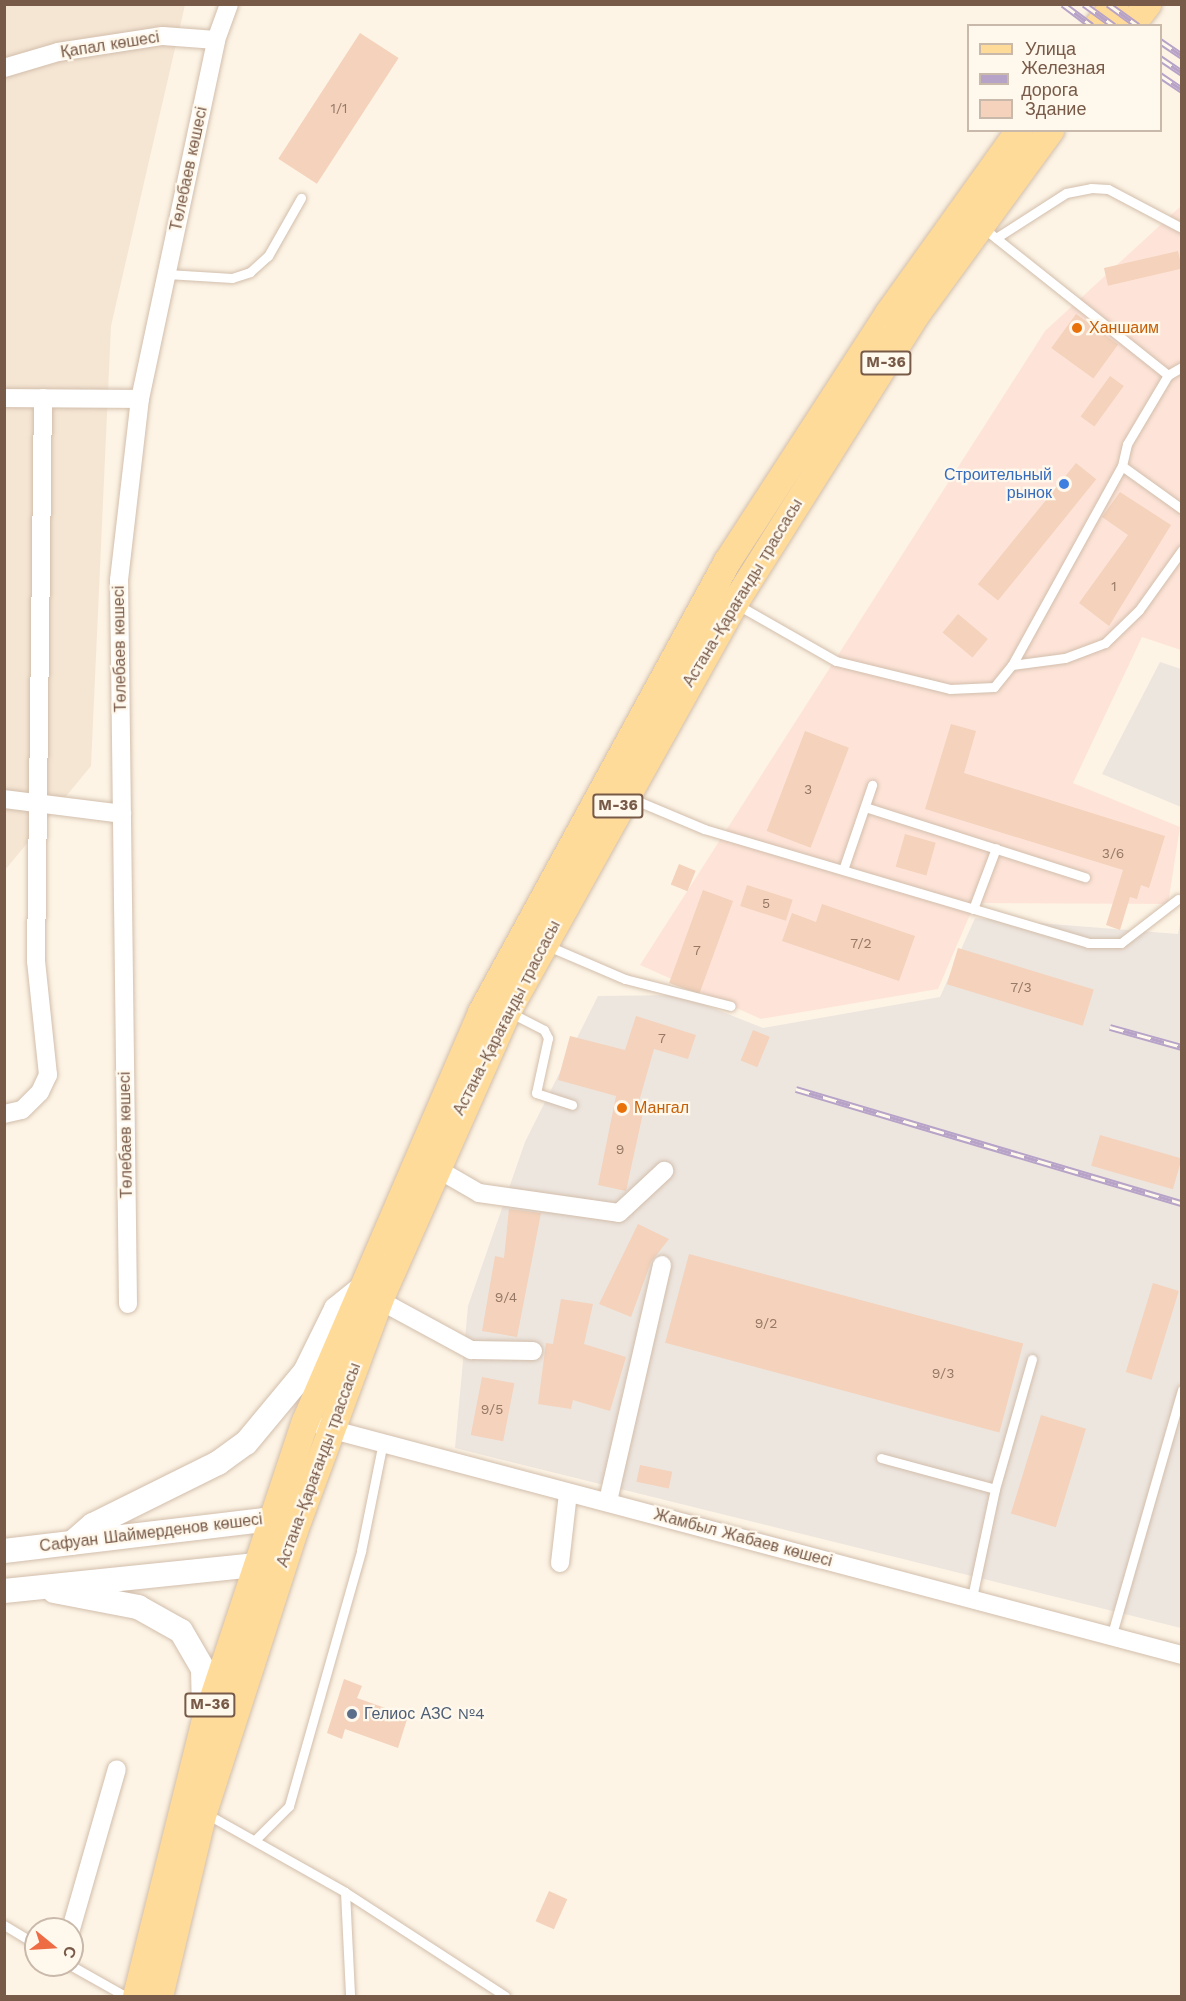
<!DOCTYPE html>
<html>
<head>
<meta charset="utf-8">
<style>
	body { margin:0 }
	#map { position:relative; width:1186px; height:2001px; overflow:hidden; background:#fdf4e5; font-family:"Work Sans",sans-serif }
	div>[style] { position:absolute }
	.residential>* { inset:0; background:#f5e6d3 }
	.commercial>* { inset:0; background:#fee4d8 }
	.industrial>* { inset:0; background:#ede6df }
	.building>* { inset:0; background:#f4d2bb; transform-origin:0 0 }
	.roads { filter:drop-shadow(0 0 2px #d2beac) drop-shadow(0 0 2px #d2beac) }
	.service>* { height:9px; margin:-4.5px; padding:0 4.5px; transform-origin:4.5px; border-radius:4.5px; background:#fff }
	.minor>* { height:18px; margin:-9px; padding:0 9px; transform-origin:9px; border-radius:9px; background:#fff }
	.secondary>* { height:24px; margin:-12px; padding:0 12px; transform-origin:12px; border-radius:12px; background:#fff }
	.primary>* { height:27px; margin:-13.5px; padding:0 13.5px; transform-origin:13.5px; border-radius:13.5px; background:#ffdb9a }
	.rail>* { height:7px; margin-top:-3.5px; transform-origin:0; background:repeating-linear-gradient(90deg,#fff8ec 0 14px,#b7a2c8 0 28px); box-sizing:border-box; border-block:2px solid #b7a2c8 }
	.dots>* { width:16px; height:16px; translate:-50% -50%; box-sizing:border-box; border:3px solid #fff8ec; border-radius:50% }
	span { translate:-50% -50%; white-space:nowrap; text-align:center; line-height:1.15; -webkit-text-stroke:4.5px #fff8ec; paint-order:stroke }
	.number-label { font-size:14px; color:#977865 }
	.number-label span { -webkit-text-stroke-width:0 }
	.shield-label span { padding:2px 4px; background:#fff8ec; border:2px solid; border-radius:4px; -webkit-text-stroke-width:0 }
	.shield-label { font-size:15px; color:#785a48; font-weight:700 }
	.street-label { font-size:16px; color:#785a48 }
	.food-label { font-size:16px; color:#c56008 }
	.left { translate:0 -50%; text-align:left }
	.shop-label { font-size:16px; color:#366cbe }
	.right { translate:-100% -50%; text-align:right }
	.service-label { font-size:16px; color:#4e5e75 }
	.frame { position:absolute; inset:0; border:6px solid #785a48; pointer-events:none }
	.legend { position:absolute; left:967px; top:24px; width:195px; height:108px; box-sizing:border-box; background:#fff8ec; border:2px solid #c9b9aa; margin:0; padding:8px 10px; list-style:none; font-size:18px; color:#785a48 }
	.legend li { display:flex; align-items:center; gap:12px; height:30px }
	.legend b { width:30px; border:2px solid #c9b9aa }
	.north { position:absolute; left:24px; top:1917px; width:60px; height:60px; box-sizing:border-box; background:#fff8ec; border:2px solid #c9b9aa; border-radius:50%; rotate:108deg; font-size:16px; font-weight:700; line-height:24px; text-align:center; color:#785a48 }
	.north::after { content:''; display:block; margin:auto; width:21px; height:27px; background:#ed6c44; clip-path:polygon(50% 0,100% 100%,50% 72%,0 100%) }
</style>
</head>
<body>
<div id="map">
	<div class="residential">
		<i style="clip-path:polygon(5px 5px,185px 5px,111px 326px,91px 766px,5px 870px)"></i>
	</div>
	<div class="commercial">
		<i style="clip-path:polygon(1181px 206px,1181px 650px,1142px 637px,1073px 783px,1180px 827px,1168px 904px,975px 903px,938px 989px,761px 1019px,640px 965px,1045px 331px)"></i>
	</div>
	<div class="industrial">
		<i style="clip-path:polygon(1160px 662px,1181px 669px,1181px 807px,1102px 774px)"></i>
		<i style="clip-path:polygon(975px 918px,1178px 934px,1181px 918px,1181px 1628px,455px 1448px,468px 1306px,525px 1142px,598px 996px,680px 995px,763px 1028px,940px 997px)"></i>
	</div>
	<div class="building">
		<i style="left:360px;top:33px;width:46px;height:150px;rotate:33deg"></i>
		<i style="left:1178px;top:251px;width:18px;height:76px;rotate:77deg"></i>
		<i style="left:1076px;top:314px;width:52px;height:42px;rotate:36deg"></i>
		<i style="left:1110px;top:376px;width:17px;height:50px;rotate:36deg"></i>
		<i style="left:1076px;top:463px;width:26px;height:156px;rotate:39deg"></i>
		<i style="clip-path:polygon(1120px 492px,1171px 525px,1109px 626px,1079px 603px,1128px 535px,1102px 517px)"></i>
		<i style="left:958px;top:614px;width:39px;height:24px;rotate:40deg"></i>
		<i style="clip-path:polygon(951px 724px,976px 731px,964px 773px,1165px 836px,1149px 888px,1141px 885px,1137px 899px,1130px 897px,1120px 930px,1106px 925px,1123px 870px,925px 809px)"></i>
		<i style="left:805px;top:731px;width:47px;height:107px;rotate:21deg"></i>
		<i style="left:905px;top:834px;width:32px;height:34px;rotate:16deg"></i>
		<i style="left:679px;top:864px;width:18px;height:22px;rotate:22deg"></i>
		<i style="left:747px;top:885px;width:48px;height:22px;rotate:18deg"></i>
		<i style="left:703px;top:890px;width:32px;height:99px;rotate:20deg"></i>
		<i style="clip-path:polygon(822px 904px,915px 936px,899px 981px,782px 941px,792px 913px,816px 922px)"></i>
		<i style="left:958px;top:948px;width:142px;height:38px;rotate:17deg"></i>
		<i style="clip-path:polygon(636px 1016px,696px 1035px,688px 1059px,654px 1049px,636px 1112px,643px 1113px,626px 1191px,598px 1185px,616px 1096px,558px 1080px,570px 1036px,625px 1050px)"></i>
		<i style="left:753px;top:1030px;width:18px;height:33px;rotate:22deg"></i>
		<i style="left:1100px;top:1135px;width:85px;height:32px;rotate:16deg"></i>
		<i style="clip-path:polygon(509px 1209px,541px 1213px,517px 1337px,482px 1331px,495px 1256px,504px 1258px)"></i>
		<i style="clip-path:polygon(638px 1224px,669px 1239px,651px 1262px,631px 1317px,599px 1304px)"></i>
		<i style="left:689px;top:1254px;width:346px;height:92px;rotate:15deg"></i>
		<i style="left:1153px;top:1283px;width:27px;height:93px;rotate:17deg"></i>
		<i style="clip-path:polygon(561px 1299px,593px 1304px,584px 1344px,626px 1357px,610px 1411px,573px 1400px,571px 1409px,538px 1404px,546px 1343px,553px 1344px)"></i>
		<i style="left:482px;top:1377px;width:33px;height:59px;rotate:11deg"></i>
		<i style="left:1041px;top:1415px;width:47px;height:103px;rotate:17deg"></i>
		<i style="left:640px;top:1465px;width:33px;height:17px;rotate:12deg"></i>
		<i style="clip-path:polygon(344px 1679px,362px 1686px,357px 1698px,408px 1716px,398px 1748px,345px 1729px,342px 1739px,327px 1733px)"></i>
		<i style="left:549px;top:1891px;width:20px;height:33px;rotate:24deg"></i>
	</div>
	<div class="roads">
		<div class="service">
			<i style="left:982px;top:227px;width:238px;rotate:38.5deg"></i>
			<i style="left:1168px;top:375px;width:80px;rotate:120.7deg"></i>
			<i style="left:1127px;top:444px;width:23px;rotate:103deg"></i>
			<i style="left:1122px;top:466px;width:74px;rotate:35.6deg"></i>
			<i style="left:996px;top:238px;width:83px;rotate:-32.7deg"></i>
			<i style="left:1066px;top:193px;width:25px;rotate:-11deg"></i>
			<i style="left:1091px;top:188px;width:17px;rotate:3deg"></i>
			<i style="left:1108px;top:189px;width:84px;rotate:27.8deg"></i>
			<i style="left:167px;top:274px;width:65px;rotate:3.5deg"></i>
			<i style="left:232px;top:278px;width:19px;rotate:-18deg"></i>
			<i style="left:250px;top:272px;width:24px;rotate:-42deg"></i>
			<i style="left:268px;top:256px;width:67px;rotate:-60.4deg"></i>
			<i style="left:1168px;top:375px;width:16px;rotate:-30deg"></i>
			<i style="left:736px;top:604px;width:115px;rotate:29.7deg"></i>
			<i style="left:836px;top:661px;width:117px;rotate:13.8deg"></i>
			<i style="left:950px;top:689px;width:44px;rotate:-2.6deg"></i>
			<i style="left:994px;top:687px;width:28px;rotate:-51deg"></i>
			<i style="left:1012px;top:665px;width:53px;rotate:-7.5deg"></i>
			<i style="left:1065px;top:658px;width:43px;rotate:-20.6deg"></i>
			<i style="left:1105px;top:643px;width:47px;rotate:-44.1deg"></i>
			<i style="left:1139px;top:610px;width:74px;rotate:-54.4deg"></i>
			<i style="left:1012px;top:665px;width:227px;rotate:-61.1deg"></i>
			<i style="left:628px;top:797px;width:82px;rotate:22.8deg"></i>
			<i style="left:704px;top:829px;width:401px;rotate:16.5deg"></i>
			<i style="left:1088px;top:943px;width:33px"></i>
			<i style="left:1121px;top:943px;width:72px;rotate:-37.7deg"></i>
			<i style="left:865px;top:807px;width:231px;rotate:17.7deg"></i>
			<i style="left:844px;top:867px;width:87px;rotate:-71.1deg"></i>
			<i style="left:973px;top:909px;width:65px;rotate:-69.3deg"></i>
			<i style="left:548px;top:946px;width:84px;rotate:23.2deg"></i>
			<i style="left:625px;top:979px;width:109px;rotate:14.3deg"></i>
			<i style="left:509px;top:1012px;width:39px;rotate:27deg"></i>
			<i style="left:544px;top:1030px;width:9px;rotate:63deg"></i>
			<i style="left:548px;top:1038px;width:56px;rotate:102.3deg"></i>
			<i style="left:536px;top:1093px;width:38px;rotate:18deg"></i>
			<i style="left:881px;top:1458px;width:118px;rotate:15.2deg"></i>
			<i style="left:971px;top:1602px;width:116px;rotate:-78deg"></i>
			<i style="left:995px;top:1489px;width:135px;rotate:-74.1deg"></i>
			<i style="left:1112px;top:1634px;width:254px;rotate:-74deg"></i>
			<i style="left:205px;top:1813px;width:161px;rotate:29.4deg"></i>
			<i style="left:345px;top:1892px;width:191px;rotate:33deg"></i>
			<i style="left:255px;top:1840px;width:48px;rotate:-45deg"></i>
			<i style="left:289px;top:1806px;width:265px;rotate:-74.2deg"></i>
			<i style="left:361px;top:1551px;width:111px;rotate:-78.6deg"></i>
			<i style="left:345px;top:1892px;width:104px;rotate:87.2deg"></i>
			<i style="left:4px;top:1925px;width:37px;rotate:31deg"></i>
			<i style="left:70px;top:1965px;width:63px;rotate:29.4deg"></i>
		</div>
		<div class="minor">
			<i style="left:4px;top:68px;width:56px;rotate:-16.5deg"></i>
			<i style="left:58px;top:52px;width:106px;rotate:-8.7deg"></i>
			<i style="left:163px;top:36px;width:53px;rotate:4.3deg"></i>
			<i style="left:4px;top:398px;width:136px;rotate:0.4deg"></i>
			<i style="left:4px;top:799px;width:119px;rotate:7.2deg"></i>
			<i style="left:4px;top:1114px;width:18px;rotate:-13deg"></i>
			<i style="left:22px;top:1110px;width:25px;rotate:-45deg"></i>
			<i style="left:40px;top:1092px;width:19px;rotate:-65deg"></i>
			<i style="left:48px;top:1075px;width:115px;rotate:-96deg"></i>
			<i style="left:36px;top:961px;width:563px;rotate:-89.29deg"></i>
			<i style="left:434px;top:1167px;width:52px;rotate:30deg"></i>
			<i style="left:479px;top:1193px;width:141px;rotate:8.1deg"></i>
			<i style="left:619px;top:1213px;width:62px;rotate:-43deg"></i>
			<i style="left:379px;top:1300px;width:105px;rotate:28.5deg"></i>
			<i style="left:471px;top:1350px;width:62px;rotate:0.9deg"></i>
			<i style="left:128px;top:1304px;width:724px;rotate:-90.71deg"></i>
			<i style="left:119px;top:580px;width:182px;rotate:-83.4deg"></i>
			<i style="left:140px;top:399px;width:367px;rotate:-78deg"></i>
			<i style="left:216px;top:40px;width:38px;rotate:-70deg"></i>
			<i style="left:322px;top:1427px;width:890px;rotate:14.85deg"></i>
			<i style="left:608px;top:1501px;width:242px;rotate:-77.1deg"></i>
			<i style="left:560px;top:1563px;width:70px;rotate:-83.5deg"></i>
			<i style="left:71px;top:1929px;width:166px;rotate:-74deg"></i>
		</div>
		<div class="secondary">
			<i style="left:72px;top:1543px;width:28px;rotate:-41deg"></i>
			<i style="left:93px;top:1525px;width:140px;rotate:-26.4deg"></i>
			<i style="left:218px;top:1463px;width:34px;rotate:-36deg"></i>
			<i style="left:246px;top:1443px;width:92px;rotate:-50.3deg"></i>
			<i style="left:305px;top:1372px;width:70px;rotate:-63.8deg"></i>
			<i style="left:336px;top:1309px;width:33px;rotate:-39deg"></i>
			<i style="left:4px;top:1551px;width:269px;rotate:-6.8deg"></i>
			<i style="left:271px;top:1519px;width:17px;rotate:28deg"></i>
			<i style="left:4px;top:1591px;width:271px;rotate:-5.9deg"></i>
			<i style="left:54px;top:1591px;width:86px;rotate:10.8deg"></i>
			<i style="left:138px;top:1607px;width:49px;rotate:29.2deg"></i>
			<i style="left:181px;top:1631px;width:44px;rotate:59.9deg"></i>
			<i style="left:203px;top:1669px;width:41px;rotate:88.6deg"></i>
		</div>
		<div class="primary">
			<i style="left:1097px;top:26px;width:28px;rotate:-51deg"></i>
			<i style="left:1130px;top:26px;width:28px;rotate:-52deg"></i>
			<i style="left:136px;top:1996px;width:280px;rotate:-76deg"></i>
			<i style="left:204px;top:1724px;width:319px;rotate:-71.6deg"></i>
			<i style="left:305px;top:1421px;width:445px;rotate:-66.7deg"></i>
			<i style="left:481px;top:1012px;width:514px;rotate:-61.39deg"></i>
			<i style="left:727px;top:561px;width:296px;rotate:-57deg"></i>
			<i style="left:888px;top:313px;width:225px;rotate:-54.4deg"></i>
			<i style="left:159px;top:1996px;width:189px;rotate:-76.6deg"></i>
			<i style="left:203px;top:1812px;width:296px;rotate:-72.1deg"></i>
			<i style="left:294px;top:1530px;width:245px;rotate:-69.7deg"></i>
			<i style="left:379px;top:1300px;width:316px;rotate:-66.1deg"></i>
			<i style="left:507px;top:1011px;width:467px;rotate:-60.9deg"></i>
			<i style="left:734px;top:603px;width:342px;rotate:-57.8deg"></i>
			<i style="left:916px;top:314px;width:228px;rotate:-53.9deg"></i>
		</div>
	</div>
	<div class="rail">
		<i style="left:1063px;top:4px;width:36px;rotate:37deg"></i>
		<i style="left:1084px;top:4px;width:37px;rotate:36deg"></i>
		<i style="left:1108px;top:4px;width:37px;rotate:36deg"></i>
		<i style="left:1160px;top:41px;width:27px;rotate:34deg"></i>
		<i style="left:1160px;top:58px;width:27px;rotate:34deg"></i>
		<i style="left:1160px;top:75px;width:27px;rotate:34deg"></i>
		<i style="left:1110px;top:1027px;width:75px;rotate:15.5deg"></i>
		<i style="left:796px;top:1089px;width:402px;rotate:16.5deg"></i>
	</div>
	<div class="dots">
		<i style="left:1077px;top:328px;background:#e8710a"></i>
		<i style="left:1064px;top:484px;background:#3f7fe0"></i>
		<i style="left:622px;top:1108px;background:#e8710a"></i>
		<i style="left:352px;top:1714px;background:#5c6f8a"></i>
	</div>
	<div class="number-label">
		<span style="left:339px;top:108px">1/1</span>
		<span style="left:1114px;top:586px">1</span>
		<span style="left:808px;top:789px">3</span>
		<span style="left:1113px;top:853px">3/6</span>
		<span style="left:766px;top:903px">5</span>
		<span style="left:861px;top:943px">7/2</span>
		<span style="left:697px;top:950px">7</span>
		<span style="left:1021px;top:987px">7/3</span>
		<span style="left:662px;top:1038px">7</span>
		<span style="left:620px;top:1149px">9</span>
		<span style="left:506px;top:1297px">9/4</span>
		<span style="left:766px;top:1323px">9/2</span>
		<span style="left:943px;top:1373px">9/3</span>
		<span style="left:492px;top:1409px">9/5</span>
	</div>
	<div class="shield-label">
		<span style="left:886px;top:363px">M-36</span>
		<span style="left:618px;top:806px">M-36</span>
		<span style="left:210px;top:1705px">M-36</span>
	</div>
	<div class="street-label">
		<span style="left:110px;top:45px;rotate:-9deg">Қапал көшесі</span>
		<span style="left:189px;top:169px;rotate:-78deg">Төлебаев көшесі</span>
		<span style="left:743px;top:593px;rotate:-59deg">Астана-Қарағанды трассасы</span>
		<span style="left:120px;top:649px;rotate:-91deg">Төлебаев көшесі</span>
		<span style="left:507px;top:1018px;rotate:-63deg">Астана-Қарағанды трассасы</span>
		<span style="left:126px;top:1135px;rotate:-91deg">Төлебаев көшесі</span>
		<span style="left:319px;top:1465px;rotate:-70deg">Астана-Қарағанды трассасы</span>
		<span style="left:151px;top:1533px;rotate:-7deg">Сафуан Шаймерденов көшесі</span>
		<span style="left:743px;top:1538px;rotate:15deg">Жамбыл Жабаев көшесі</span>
	</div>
	<div class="food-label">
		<span class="left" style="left:1089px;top:328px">Ханшаим</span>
		<span class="left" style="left:634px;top:1108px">Мангал</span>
	</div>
	<div class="shop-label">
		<span class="right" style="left:1052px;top:484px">Строительный<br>рынок</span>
	</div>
	<div class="service-label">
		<span class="left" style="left:364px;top:1714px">Гелиос АЗС №4</span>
	</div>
	<div class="frame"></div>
	<ul class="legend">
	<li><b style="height:8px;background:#ffdb9a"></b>Улица</li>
	<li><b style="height:8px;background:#b7a2c8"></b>Железная дорога</li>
	<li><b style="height:16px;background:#f4d2bb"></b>Здание</li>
	</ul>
	<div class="north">С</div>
</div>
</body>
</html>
